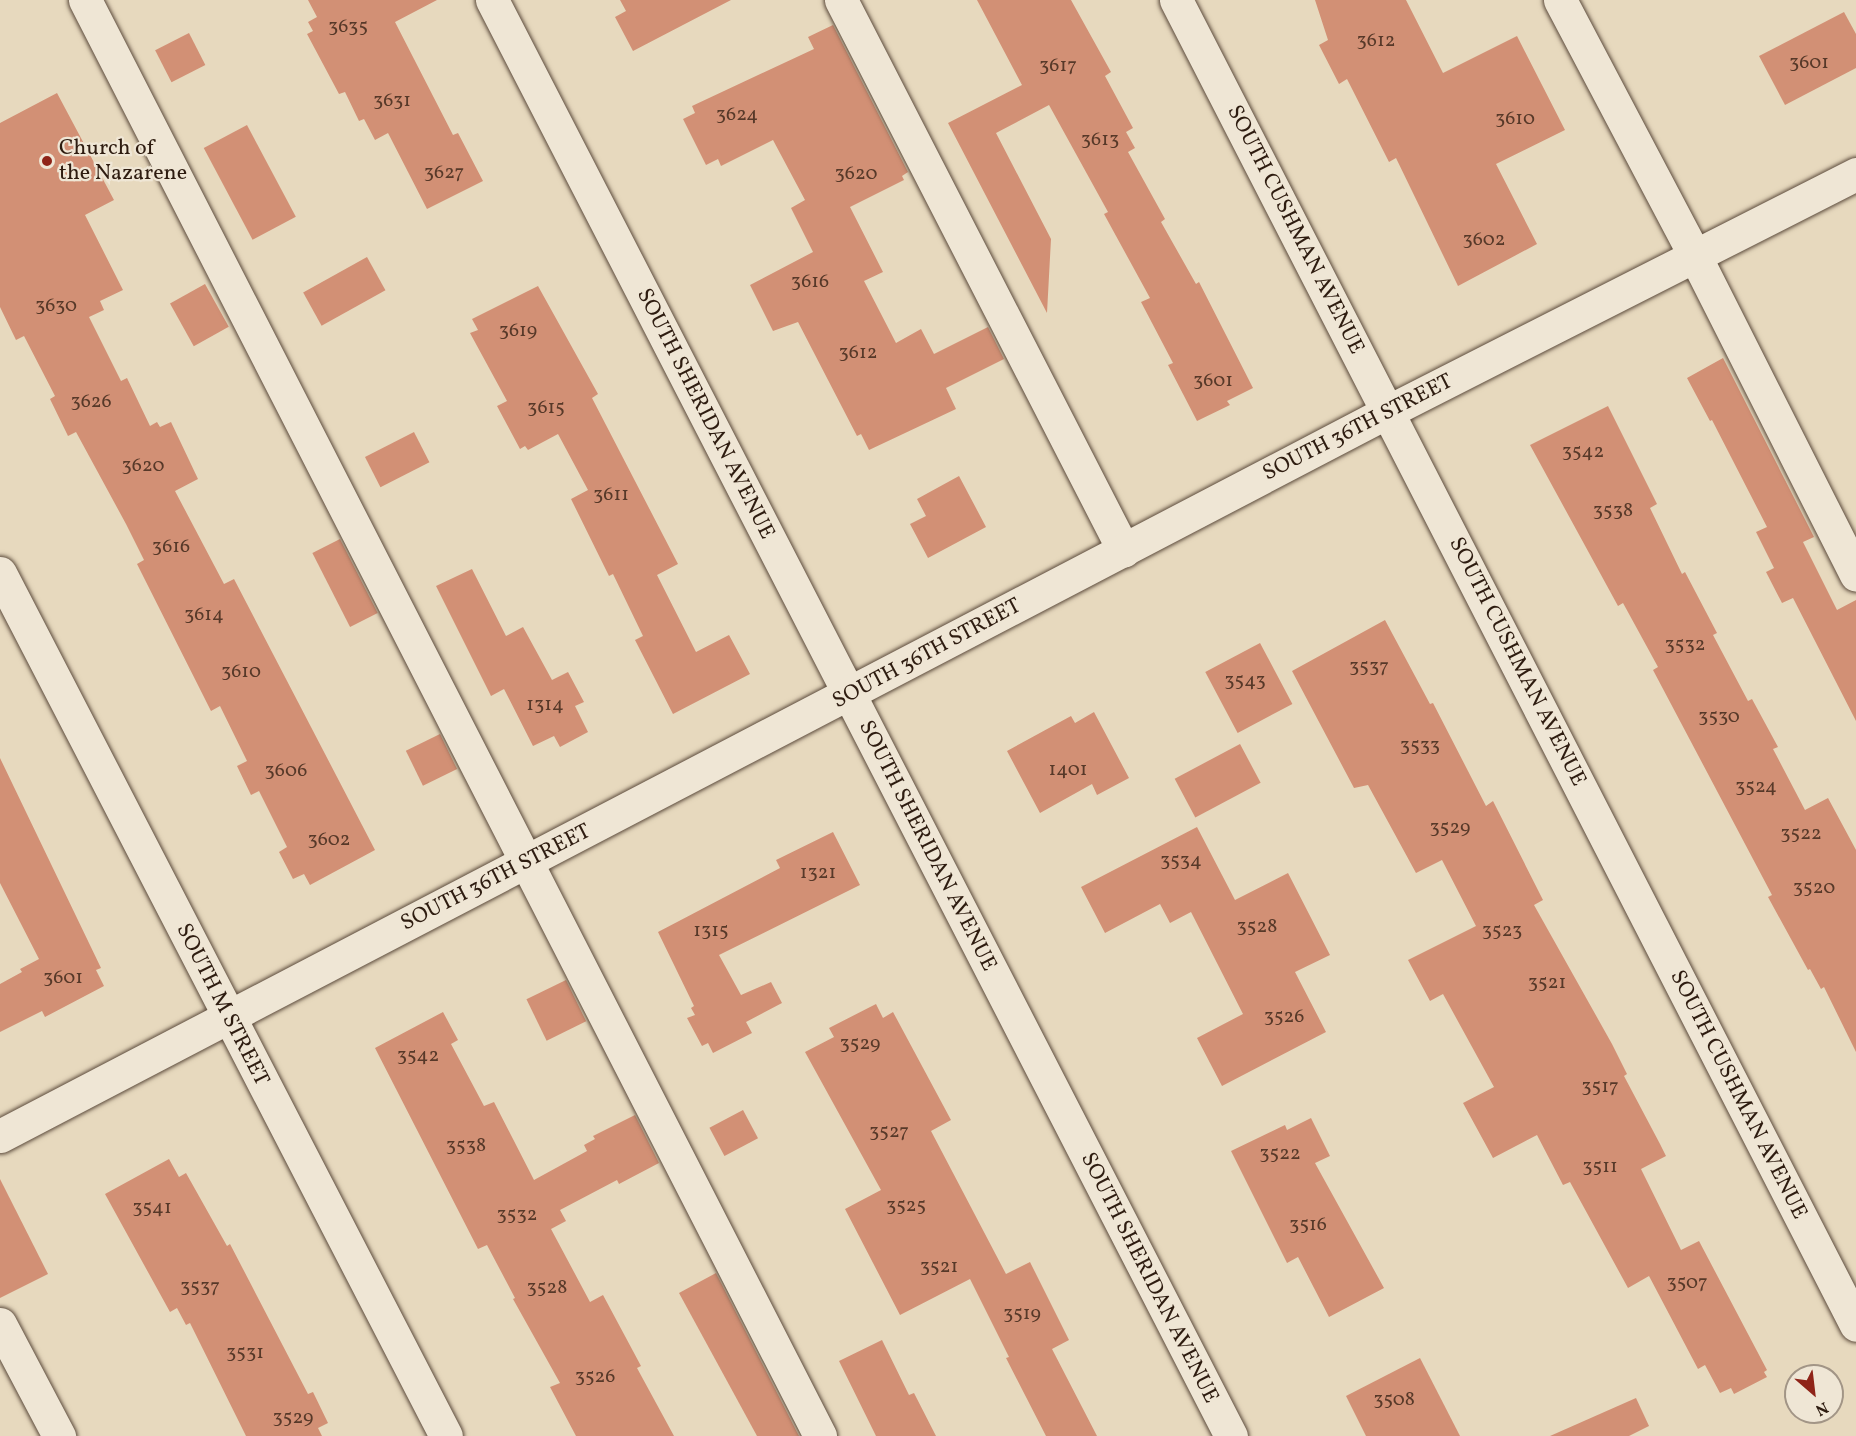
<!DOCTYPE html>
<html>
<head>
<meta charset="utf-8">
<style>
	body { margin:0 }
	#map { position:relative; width:1856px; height:1436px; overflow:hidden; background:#e7d9be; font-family:Vollkorn,serif }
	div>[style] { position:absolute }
	.building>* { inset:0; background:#d29075; transform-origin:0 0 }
	.roads { filter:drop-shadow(0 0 2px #5c4b3c) drop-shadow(0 0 2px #5c4b3c) }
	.minor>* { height:33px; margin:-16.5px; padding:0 16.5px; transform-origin:16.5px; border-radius:16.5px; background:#efe6d5 }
	.dots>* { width:16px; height:16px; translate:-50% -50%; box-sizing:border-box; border:3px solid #efe6d5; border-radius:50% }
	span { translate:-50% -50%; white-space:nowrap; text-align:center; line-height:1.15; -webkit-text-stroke:4.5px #efe6d5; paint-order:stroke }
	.number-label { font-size:20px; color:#573929 }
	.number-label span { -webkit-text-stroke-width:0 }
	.poi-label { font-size:22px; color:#2e1c10 }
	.left { translate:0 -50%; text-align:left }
	.street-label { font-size:22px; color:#2e1c10 }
	.north { position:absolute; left:1784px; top:1364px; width:60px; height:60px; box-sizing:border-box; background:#efe6d5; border:2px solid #a29586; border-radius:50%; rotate:152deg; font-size:16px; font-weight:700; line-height:24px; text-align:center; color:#2e1c10 }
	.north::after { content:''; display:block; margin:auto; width:21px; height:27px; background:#8f2418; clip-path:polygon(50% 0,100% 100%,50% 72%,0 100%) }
</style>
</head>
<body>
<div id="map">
	<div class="building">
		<i style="clip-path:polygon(308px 0,437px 0,395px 22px,453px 135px,458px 133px,483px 181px,427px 209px,388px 133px,375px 140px,364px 119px,359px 121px,345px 92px,339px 94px,307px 34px,313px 31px,308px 22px,317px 17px)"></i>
		<i style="clip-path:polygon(620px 0,731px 0,633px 51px,615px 17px,626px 11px)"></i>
		<i style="clip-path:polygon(977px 0,1071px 0,1111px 72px,1105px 76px,1133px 128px,1126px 132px,1135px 148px,1128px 152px,1165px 219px,1161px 222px,1196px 284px,1199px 282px,1253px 388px,1227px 401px,1230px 405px,1197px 421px,1168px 365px,1173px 363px,1141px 302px,1150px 298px,1104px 214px,1108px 212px,1049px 105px,996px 133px,1051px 239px,1047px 313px,948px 123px,1022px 85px)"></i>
		<i style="clip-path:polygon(1315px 0,1406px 0,1443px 73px,1517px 36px,1565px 130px,1496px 164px,1537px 244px,1458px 286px,1396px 158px,1389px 162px,1347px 79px,1339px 84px,1319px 45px,1328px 40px)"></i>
		<i style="clip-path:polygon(1844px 12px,1856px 34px,1856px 68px,1785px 105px,1759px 56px)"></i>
		<i style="clip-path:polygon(833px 25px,908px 172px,902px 176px,904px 180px,850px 207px,883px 272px,864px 281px,896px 343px,921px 329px,934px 354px,988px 327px,1004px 359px,946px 388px,956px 409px,869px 450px,861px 434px,857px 436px,798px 322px,773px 331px,750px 285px,813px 252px,791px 208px,805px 200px,773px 140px,721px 166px,718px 159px,706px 165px,683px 119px,695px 113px,692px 106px,814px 49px,808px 37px)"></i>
		<i style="left:189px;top:33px;width:36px;height:38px;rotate:63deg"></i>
		<i style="clip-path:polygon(57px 93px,114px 200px,85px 215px,123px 290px,100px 301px,104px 310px,89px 317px,121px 381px,127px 378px,150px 426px,157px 422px,160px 427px,171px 422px,198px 479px,175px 491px,224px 584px,234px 579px,375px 850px,310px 885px,304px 874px,293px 879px,279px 852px,287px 847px,259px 791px,251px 795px,237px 766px,247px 761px,220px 706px,211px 711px,137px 564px,144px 560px,126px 524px,76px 432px,68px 436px,50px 399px,55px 396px,24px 336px,16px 340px,0 307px,0 123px)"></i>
		<i style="left:247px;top:125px;width:104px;height:49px;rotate:62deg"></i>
		<i style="left:367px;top:257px;width:38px;height:73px;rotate:61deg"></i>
		<i style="left:205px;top:284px;width:49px;height:40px;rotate:61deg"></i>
		<i style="clip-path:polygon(538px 286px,598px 394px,592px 398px,678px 564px,657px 575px,696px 652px,729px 635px,750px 674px,673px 714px,635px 640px,643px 636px,613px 574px,609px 576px,571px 499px,588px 490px,558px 434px,528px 450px,525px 446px,520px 449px,497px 406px,507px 401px,470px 333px,478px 330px,472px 319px)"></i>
		<i style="clip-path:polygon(1723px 358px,1814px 537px,1803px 542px,1837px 610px,1856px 600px,1856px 721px,1793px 598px,1782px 603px,1766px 572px,1774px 568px,1756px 532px,1767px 527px,1712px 420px,1710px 421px,1687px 378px)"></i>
		<i style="clip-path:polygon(1608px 406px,1657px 504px,1650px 508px,1682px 574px,1685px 572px,1717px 633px,1713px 635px,1748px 701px,1752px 699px,1778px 747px,1773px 749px,1805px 810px,1828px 798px,1856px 850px,1856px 1052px,1824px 987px,1821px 989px,1810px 969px,1808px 970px,1768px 897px,1772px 895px,1653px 670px,1658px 667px,1623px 603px,1618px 606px,1530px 445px)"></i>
		<i style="left:414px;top:432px;width:34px;height:55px;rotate:63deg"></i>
		<i style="clip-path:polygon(959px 476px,986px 527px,928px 558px,910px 524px,926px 516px,917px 499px)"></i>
		<i style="left:340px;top:539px;width:83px;height:31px;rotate:63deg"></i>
		<i style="clip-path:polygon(472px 569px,506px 636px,523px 627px,552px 680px,568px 672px,584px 702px,575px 706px,588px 732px,560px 747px,554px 736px,533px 746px,504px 689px,491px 696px,436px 586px)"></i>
		<i style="clip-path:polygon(1385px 620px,1430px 704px,1433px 703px,1486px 806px,1493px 801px,1543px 900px,1534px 905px,1612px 1044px,1627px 1074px,1624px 1076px,1660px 1144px,1666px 1156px,1641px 1169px,1681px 1250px,1699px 1241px,1767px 1370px,1764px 1372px,1767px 1377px,1734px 1394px,1731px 1388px,1720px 1393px,1705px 1365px,1698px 1369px,1649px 1276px,1628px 1288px,1570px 1182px,1563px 1185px,1537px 1135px,1493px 1158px,1463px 1103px,1494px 1087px,1443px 994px,1430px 1001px,1408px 960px,1476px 926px,1442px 860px,1416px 873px,1368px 785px,1354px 788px,1292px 671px)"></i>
		<i style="left:1260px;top:643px;width:69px;height:62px;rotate:62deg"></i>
		<i style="clip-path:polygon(1094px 712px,1129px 778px,1097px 795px,1092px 784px,1040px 813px,1007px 751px,1071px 716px,1075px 723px)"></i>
		<i style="left:440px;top:734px;width:39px;height:38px;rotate:64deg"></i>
		<i style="left:1240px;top:744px;width:44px;height:74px;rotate:62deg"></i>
		<i style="clip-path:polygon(0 758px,101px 968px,96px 970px,104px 986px,45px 1017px,42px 1011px,0 1032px,0 984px,22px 972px,20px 969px,39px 959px,0 883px)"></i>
		<i style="clip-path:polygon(1197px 827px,1235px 900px,1288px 873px,1330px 955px,1295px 972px,1326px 1032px,1222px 1086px,1197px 1038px,1243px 1014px,1191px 912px,1170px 923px,1160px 904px,1105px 933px,1081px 887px)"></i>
		<i style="clip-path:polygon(833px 832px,860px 885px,719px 955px,741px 995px,771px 982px,782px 1003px,746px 1022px,752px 1033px,713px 1053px,708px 1043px,702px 1046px,687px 1018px,695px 1015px,691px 1008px,694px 1006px,658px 932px,780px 868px,776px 860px)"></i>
		<i style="left:566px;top:980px;width:46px;height:44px;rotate:64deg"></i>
		<i style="clip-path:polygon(876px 1004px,883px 1018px,893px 1012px,951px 1120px,931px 1131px,1006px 1274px,1030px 1262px,1069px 1340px,1052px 1349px,1097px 1436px,1046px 1436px,1006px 1358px,1009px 1357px,970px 1279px,900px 1315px,845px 1209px,881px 1190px,805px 1052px,834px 1037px,829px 1028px)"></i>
		<i style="clip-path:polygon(443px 1012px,458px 1040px,451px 1044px,484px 1106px,494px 1102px,534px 1180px,587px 1151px,584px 1145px,595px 1139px,593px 1136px,635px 1115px,659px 1163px,619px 1184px,617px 1180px,560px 1210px,566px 1221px,551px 1229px,590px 1302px,603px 1295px,641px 1366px,637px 1368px,674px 1436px,576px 1436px,550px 1387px,560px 1383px,513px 1299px,515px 1298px,487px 1245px,478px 1249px,375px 1048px)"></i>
		<i style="left:743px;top:1110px;width:32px;height:38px;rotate:62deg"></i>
		<i style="clip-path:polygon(1311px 1118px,1330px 1156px,1315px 1163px,1384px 1288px,1329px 1317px,1298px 1257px,1287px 1263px,1231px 1151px,1285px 1125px,1287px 1130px)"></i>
		<i style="clip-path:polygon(169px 1159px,179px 1177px,186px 1173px,227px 1246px,230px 1244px,308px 1394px,313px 1392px,328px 1423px,318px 1428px,322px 1436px,246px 1436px,190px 1323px,186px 1325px,177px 1308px,170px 1312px,105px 1194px)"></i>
		<i style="clip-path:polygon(0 1179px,48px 1274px,0 1298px)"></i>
		<i style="clip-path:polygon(716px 1273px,799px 1436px,757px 1436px,679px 1293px)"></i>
		<i style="clip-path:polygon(882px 1340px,909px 1395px,914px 1393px,936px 1436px,876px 1436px,839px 1361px)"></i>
		<i style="clip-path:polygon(1420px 1358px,1460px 1436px,1366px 1436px,1346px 1396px)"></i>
		<i style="clip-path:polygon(1636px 1398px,1649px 1426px,1629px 1436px,1550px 1436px)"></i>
	</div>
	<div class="roads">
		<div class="minor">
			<i style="left:85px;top:0;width:1613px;rotate:62.89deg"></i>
			<i style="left:492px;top:0;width:1615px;rotate:62.77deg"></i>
			<i style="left:841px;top:0;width:619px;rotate:62.81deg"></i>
			<i style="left:1176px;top:0;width:1489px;rotate:62.83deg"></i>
			<i style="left:1560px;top:0;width:289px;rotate:62.2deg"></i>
			<i style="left:1695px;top:256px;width:357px;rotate:63.2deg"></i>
			<i style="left:0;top:573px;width:971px;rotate:62.67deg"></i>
			<i style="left:0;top:1136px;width:1567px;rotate:-27.56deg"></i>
			<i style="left:1389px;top:411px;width:524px;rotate:-26.91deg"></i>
			<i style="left:0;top:1324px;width:127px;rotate:62.2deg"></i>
		</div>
	</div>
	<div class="dots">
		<i style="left:47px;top:161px;background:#8f2418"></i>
	</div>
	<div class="number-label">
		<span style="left:348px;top:27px">3635</span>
		<span style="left:1376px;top:41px">3612</span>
		<span style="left:1809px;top:63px">3601</span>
		<span style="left:1058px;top:66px">3617</span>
		<span style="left:392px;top:101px">3631</span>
		<span style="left:737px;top:115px">3624</span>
		<span style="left:1515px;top:119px">3610</span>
		<span style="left:1100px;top:140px">3613</span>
		<span style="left:444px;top:173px">3627</span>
		<span style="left:856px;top:174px">3620</span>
		<span style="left:1484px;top:240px">3602</span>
		<span style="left:810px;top:282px">3616</span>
		<span style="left:56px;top:306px">3630</span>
		<span style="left:518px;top:331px">3619</span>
		<span style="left:858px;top:353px">3612</span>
		<span style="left:1213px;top:381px">3601</span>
		<span style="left:91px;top:402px">3626</span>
		<span style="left:546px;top:408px">3615</span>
		<span style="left:1583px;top:452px">3542</span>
		<span style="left:143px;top:466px">3620</span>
		<span style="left:611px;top:495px">3611</span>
		<span style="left:1613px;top:511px">3538</span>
		<span style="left:171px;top:547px">3616</span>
		<span style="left:204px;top:615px">3614</span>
		<span style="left:1685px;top:645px">3532</span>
		<span style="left:1369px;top:667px">3537</span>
		<span style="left:241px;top:672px">3610</span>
		<span style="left:1245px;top:681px">3543</span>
		<span style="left:545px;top:705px">1314</span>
		<span style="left:1719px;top:717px">3530</span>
		<span style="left:1420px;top:746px">3533</span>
		<span style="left:1068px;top:770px">1401</span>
		<span style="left:286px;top:771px">3606</span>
		<span style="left:1756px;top:787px">3524</span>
		<span style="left:1450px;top:828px">3529</span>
		<span style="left:1801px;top:834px">3522</span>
		<span style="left:329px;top:840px">3602</span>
		<span style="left:1181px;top:861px">3534</span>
		<span style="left:818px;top:873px">1321</span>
		<span style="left:1814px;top:888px">3520</span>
		<span style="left:1257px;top:927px">3528</span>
		<span style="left:711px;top:931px">1315</span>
		<span style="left:1502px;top:931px">3523</span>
		<span style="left:63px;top:978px">3601</span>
		<span style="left:1547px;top:983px">3521</span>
		<span style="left:1284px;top:1017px">3526</span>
		<span style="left:860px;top:1044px">3529</span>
		<span style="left:418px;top:1056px">3542</span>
		<span style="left:1600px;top:1087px">3517</span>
		<span style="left:889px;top:1132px">3527</span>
		<span style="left:466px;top:1146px">3538</span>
		<span style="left:1280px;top:1154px">3522</span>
		<span style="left:1600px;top:1167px">3511</span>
		<span style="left:906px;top:1206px">3525</span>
		<span style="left:152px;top:1208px">3541</span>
		<span style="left:517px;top:1215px">3532</span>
		<span style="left:1308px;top:1225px">3516</span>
		<span style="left:939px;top:1267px">3521</span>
		<span style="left:1687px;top:1283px">3507</span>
		<span style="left:200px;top:1287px">3537</span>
		<span style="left:547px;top:1288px">3528</span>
		<span style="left:1022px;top:1314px">3519</span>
		<span style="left:245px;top:1353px">3531</span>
		<span style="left:595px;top:1377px">3526</span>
		<span style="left:1394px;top:1400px">3508</span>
		<span style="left:293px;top:1418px">3529</span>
	</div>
	<div class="poi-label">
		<span class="left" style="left:59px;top:161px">Church of<br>the Nazarene</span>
	</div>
	<div class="street-label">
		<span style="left:1295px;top:230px;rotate:63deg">SOUTH CUSHMAN AVENUE</span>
		<span style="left:705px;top:414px;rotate:63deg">SOUTH SHERIDAN AVENUE</span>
		<span style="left:1358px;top:428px;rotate:-27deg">SOUTH 36TH STREET</span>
		<span style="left:927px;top:654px;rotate:-28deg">SOUTH 36TH STREET</span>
		<span style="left:1517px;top:662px;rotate:63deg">SOUTH CUSHMAN AVENUE</span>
		<span style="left:927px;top:846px;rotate:63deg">SOUTH SHERIDAN AVENUE</span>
		<span style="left:496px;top:878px;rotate:-27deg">SOUTH 36TH STREET</span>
		<span style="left:222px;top:1005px;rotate:63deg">SOUTH M STREET</span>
		<span style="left:1738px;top:1095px;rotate:63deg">SOUTH CUSHMAN AVENUE</span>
		<span style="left:1149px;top:1278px;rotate:63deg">SOUTH SHERIDAN AVENUE</span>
	</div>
	<div class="north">N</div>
</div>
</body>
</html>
